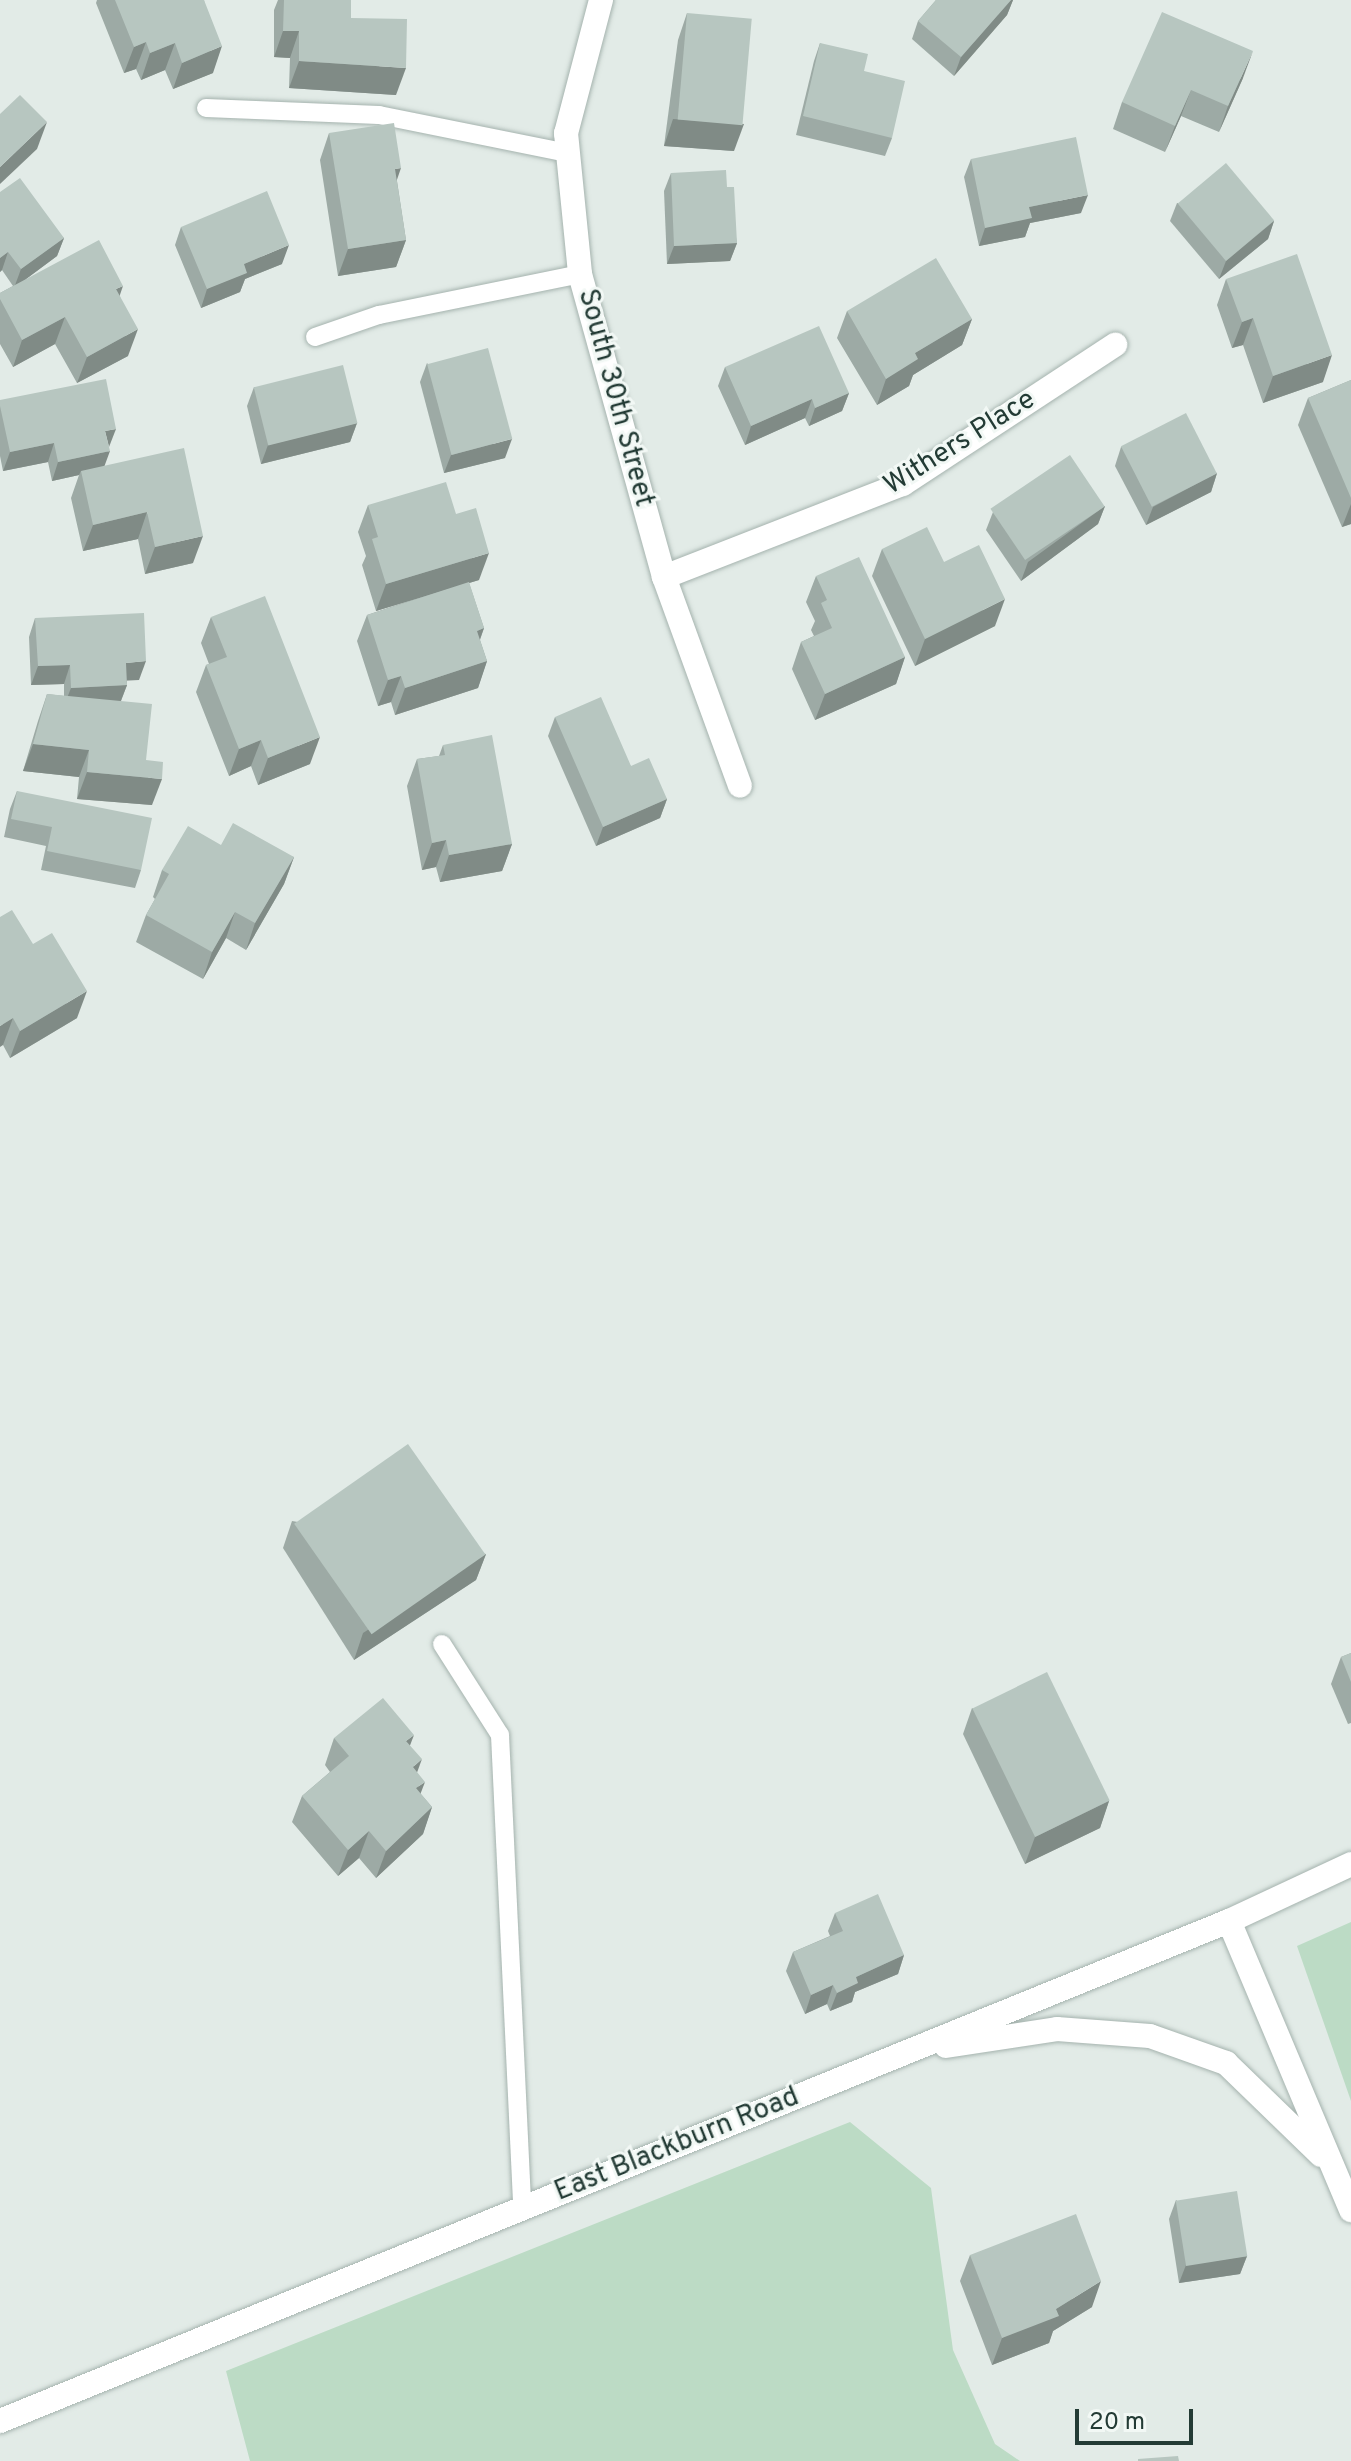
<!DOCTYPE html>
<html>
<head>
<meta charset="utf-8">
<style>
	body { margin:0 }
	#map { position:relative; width:1351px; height:2461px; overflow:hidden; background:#e2ebe7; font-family:Overpass,sans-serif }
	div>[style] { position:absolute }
	.green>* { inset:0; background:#bcdbc5 }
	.roads { filter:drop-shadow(0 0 2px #a5b3ae) drop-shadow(0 0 2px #a5b3ae) }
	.service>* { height:18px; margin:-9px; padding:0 9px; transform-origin:9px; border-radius:9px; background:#fff }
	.minor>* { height:24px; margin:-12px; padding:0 12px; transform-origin:12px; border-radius:12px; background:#fff }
	.tertiary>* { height:24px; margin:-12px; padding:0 12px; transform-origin:12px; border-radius:12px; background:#fff }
	.wall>* { inset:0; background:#9daaa5 }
	.shaded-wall>* { inset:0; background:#808b86 }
	.building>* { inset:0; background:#b7c6c0; transform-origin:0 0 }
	span { translate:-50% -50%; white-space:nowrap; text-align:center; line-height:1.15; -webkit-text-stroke:6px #f2f8f5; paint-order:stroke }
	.street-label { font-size:28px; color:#233b35 }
	.scale { position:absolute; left:1075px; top:2409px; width:118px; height:36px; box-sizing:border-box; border:4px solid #233b35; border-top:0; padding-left:10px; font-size:24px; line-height:28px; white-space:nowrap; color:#233b35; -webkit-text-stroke:6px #f2f8f5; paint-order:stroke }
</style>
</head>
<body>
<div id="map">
	<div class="green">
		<i style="clip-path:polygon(1351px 1922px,1351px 2101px,1297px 1946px)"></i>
		<i style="clip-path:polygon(850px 2122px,931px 2188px,953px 2350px,995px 2444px,1020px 2461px,250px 2461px,226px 2371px)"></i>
	</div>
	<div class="roads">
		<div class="service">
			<i style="left:206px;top:108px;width:173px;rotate:2.3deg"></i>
			<i style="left:379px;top:115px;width:193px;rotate:11.4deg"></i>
			<i style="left:315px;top:337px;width:68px;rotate:-19deg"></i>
			<i style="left:379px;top:315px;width:205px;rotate:-11.5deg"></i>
			<i style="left:442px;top:1644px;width:108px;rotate:57.5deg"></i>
			<i style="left:500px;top:1735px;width:474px;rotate:87.3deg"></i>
		</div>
		<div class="minor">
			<i style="left:601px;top:0;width:138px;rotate:104.7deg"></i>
			<i style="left:566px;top:133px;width:142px;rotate:84.3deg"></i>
			<i style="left:580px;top:274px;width:314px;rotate:74.5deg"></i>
			<i style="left:664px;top:577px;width:222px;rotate:70deg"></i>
			<i style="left:664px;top:577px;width:256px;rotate:-21.3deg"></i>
			<i style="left:903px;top:484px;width:254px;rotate:-33.3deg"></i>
			<i style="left:1229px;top:1921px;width:135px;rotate:-25deg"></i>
		</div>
		<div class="tertiary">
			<i style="left:946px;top:2046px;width:112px;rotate:-8.7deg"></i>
			<i style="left:1057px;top:2029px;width:93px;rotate:4.3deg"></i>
			<i style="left:1150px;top:2036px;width:81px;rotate:19.6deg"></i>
			<i style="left:1226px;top:2063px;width:132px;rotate:44.1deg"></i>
			<i style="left:0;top:2421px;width:1327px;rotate:-22.14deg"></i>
			<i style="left:1229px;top:1921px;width:314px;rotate:67.1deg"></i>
		</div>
	</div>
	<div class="wall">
		<i style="clip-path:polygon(97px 0,204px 0,213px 73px,173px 89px,165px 70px,141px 80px,136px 69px,124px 73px,96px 3px)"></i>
		<i style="clip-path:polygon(278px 0,351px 0,351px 18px,396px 95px,289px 88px,290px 58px,274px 57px,274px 10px)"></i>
		<i style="clip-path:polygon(936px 0,1013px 0,1007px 15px,954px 76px,912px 39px,918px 21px)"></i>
		<i style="clip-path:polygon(687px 13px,734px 151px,664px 146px,678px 40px)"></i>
		<i style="clip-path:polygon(820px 43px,864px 71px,892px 138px,885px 156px,796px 135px,814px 61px)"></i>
		<i style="clip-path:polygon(1243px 78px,1219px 132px,1181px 116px,1165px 152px,1113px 129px,1122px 102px)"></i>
		<i style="clip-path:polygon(329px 133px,397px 181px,406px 240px,396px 267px,338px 276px,320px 160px)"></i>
		<i style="clip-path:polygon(971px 159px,1081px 213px,1030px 223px,1025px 237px,979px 246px,964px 177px)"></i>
		<i style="clip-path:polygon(671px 173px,727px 187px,737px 243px,730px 261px,667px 264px,664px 191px)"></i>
		<i style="clip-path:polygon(0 192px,64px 238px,57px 256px,26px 279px,120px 296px,128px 356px,77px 383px,55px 344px,13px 367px,0 344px,0 293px,13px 286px,2px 270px,0 272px)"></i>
		<i style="clip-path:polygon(1177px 203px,1274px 221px,1268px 239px,1219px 279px,1170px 221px)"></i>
		<i style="clip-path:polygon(181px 227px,282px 264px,245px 279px,240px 292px,201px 308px,175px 245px)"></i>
		<i style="clip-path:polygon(1226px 279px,1323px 382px,1263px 403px,1243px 345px,1232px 348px,1217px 305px)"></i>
		<i style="clip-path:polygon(847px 311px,972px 319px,962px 345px,913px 375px,909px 386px,877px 405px,837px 338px)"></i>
		<i style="clip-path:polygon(427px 363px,505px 458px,444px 473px,420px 382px)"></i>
		<i style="clip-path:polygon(725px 367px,849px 393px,842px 411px,809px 426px,805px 418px,745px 445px,718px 386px)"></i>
		<i style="clip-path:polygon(1351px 380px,1351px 524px,1342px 527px,1298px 425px,1308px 398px)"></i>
		<i style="clip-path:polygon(254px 387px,357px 423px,350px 442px,261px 464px,247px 406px)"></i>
		<i style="clip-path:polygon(0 400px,109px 447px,104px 466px,193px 563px,145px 574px,138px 539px,83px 551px,71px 498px,79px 475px,52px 481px,48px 462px,3px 471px,0 456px)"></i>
		<i style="clip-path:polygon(1121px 447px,1217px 473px,1211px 492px,1146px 525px,1115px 466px)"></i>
		<i style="clip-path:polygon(368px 505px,456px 514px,479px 580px,469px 583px,484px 628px,480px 640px,487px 661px,478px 688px,395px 715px,391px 702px,378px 706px,357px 641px,367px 615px,424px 596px,376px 611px,362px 565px,366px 556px,358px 532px)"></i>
		<i style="clip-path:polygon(1105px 506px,1098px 524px,1021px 581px,986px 530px,993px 512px)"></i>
		<i style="clip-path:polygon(882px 549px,944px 562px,995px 626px,915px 666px,872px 576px)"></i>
		<i style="clip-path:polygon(816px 576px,905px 657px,896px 684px,815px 720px,792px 669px,801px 642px,814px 636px,811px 630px,815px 621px,806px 602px)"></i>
		<i style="clip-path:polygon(211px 617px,310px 764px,258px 785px,251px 766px,229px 776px,196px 692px,206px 665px,209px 664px,201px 643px)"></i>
		<i style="clip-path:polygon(35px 618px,139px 680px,127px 680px,127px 685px,121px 701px,146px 760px,152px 805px,77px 799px,79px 777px,23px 771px,38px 721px,47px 694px,64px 696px,64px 684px,31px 685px,29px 637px)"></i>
		<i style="clip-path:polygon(555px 717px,631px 766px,667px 799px,660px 818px,596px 846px,548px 736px)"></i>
		<i style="clip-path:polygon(443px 745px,512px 844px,502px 871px,440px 882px,436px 867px,422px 870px,407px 786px,417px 759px,439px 756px)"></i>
		<i style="clip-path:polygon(17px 791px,141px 870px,135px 888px,41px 870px,46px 846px,4px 837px,10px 809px)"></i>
		<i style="clip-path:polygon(221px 845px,294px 857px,284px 884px,246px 950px,226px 938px,203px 979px,136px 942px,146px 915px,155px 899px,153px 897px,162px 870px)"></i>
		<i style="clip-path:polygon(0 917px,77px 1018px,10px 1058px,3px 1045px)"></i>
		<i style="clip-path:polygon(292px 1521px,486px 1554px,476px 1580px,354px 1660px,283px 1548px)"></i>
		<i style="clip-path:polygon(1351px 1653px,1351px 1723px,1348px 1724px,1331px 1684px,1341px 1657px)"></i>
		<i style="clip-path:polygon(972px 1708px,1109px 1801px,1100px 1828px,1025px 1864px,963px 1734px)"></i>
		<i style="clip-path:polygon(334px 1738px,410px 1746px,420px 1793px,432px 1807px,423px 1834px,376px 1878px,359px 1858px,338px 1876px,292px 1822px,302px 1796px,330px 1772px,325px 1765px)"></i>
		<i style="clip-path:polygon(835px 1913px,904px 1955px,898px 1974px,855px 1992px,852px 2002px,830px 2011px,827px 2004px,805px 2014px,786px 1971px,793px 1952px,830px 1936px,828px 1931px)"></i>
		<i style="clip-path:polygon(1176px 2200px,1247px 2256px,1240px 2274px,1179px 2283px,1169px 2219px)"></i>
		<i style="clip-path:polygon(970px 2255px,1092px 2307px,1053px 2331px,1049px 2343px,992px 2365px,960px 2281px)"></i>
	</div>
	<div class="shaded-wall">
		<i style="clip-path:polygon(1011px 0,1013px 0,1007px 15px,954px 76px,961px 57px)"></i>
		<i style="clip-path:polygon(283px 31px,299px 31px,290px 58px,274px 57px)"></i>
		<i style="clip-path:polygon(146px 42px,136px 69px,124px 73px,134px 47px)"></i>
		<i style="clip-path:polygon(175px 43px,165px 70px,141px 80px,150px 53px)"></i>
		<i style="clip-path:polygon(222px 46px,213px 73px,173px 89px,182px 63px)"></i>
		<i style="clip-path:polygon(1253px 51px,1243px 78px,1219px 132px,1228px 106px)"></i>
		<i style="clip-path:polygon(299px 61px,406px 68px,396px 95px,289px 88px)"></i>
		<i style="clip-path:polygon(1191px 90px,1181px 116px,1165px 152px,1175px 126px)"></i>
		<i style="clip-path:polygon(673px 119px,744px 124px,734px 151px,664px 146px)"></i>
		<i style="clip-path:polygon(47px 122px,37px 149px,0 184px,0 167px)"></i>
		<i style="clip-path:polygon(401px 168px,392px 194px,395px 169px)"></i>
		<i style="clip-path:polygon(1088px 195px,1081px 213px,1030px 223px,1025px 237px,979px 246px,985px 228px,1029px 207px)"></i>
		<i style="clip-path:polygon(1274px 221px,1268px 239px,1219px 279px,1226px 261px)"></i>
		<i style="clip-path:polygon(64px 238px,57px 256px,14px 288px,21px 269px)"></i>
		<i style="clip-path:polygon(406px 240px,396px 267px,338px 276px,348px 249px)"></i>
		<i style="clip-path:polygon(737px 243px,730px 261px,667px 264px,674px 246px)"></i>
		<i style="clip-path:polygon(289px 245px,282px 264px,245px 279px,240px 292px,201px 308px,207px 289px,244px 264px)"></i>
		<i style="clip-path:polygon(8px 252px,2px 270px,0 272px,0 258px)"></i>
		<i style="clip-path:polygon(123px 286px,114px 312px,116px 289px)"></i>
		<i style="clip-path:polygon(65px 317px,55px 344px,13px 367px,22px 340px)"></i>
		<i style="clip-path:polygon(1253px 318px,1243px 345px,1232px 348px,1242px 322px)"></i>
		<i style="clip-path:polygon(972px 319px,962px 345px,913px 375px,909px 386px,877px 405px,886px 379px,915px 353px)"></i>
		<i style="clip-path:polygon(138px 329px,128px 356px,77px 383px,87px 357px)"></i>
		<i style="clip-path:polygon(1332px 355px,1323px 382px,1263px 403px,1273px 376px)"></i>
		<i style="clip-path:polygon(849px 393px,842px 411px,809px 426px,815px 408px)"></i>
		<i style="clip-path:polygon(812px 399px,805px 418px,745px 445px,751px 426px)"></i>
		<i style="clip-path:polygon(357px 423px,350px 442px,261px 464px,268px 445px)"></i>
		<i style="clip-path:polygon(116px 429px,109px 447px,105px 431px)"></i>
		<i style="clip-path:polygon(512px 439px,505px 458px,444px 473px,451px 455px)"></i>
		<i style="clip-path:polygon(54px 443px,48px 462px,3px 471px,10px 452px)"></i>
		<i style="clip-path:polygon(110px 451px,103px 470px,81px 471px,79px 475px,52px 481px,58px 462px)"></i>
		<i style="clip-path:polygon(1217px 473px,1211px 492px,1146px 525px,1153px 507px)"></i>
		<i style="clip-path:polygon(1351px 504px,1351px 524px,1342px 527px)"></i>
		<i style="clip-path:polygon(1105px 506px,1098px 524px,1021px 581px,1028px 562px)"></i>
		<i style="clip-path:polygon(147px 512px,138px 539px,83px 551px,93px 525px)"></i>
		<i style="clip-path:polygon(203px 536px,193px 563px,145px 574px,155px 547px)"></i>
		<i style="clip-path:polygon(489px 553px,479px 580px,376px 611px,386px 584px)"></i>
		<i style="clip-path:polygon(1005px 599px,995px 626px,915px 666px,925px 639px)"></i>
		<i style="clip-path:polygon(484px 628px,474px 655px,477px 631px)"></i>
		<i style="clip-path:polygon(905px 657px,896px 684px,815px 720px,825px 694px)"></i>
		<i style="clip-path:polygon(146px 661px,139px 680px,119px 681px,126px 663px)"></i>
		<i style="clip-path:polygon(487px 661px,478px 688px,395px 715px,405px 688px)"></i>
		<i style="clip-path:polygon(70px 665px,64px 684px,31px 685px,38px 666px)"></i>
		<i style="clip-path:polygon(401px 676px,391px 702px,378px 706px,388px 680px)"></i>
		<i style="clip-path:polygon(127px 685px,120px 703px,64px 706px,71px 688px)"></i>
		<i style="clip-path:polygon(320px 737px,310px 764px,258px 785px,268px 758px)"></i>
		<i style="clip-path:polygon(261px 740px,251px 766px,229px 776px,239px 749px)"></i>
		<i style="clip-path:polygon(33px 744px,89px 750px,79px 777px,23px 771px)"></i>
		<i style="clip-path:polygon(87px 772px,162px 779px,152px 805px,77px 799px)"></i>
		<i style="clip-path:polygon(667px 799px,660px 818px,596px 846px,603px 827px)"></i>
		<i style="clip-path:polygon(446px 840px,436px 867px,422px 870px,432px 843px)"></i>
		<i style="clip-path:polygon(512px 844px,502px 871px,440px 882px,449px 855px)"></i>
		<i style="clip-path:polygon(294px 857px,284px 884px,246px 950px,255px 923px)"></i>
		<i style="clip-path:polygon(235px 912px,226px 938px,203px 979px,212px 952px)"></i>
		<i style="clip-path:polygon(87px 991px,77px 1018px,10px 1058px,20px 1031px)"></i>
		<i style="clip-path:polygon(13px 1018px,3px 1045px,0 1047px,0 1026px)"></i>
		<i style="clip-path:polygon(486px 1554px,476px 1580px,354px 1660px,363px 1633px)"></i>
		<i style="clip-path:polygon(414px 1735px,404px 1761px,406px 1741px)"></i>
		<i style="clip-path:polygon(422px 1759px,412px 1786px,413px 1767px)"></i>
		<i style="clip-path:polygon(425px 1782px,415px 1808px,416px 1788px)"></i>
		<i style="clip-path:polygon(1109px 1801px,1100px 1828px,1025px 1864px,1035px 1837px)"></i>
		<i style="clip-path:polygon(432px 1807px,423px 1834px,376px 1878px,386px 1851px)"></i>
		<i style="clip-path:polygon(369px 1831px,359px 1858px,338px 1876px,348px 1850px)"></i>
		<i style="clip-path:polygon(904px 1955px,898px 1974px,855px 1992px,852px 2002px,830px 2011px,837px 1993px,856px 1977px)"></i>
		<i style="clip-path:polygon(833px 1985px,827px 2004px,805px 2014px,811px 1995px)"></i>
		<i style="clip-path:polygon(1247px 2256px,1240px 2274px,1179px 2283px,1186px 2265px)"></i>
		<i style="clip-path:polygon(1101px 2281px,1092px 2307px,1053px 2331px,1049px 2343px,992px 2365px,1002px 2338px,1056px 2309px)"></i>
	</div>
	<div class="building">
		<i style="clip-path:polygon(115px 0,204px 0,222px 46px,182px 63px,175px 43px,150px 53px,146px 42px,134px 47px)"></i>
		<i style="clip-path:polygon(284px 0,351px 0,351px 18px,407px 19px,406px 68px,299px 61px,299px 31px,283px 31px)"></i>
		<i style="clip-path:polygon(936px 0,1011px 0,961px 57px,918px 21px)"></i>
		<i style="clip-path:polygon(1162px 12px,1253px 51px,1228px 106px,1191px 90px,1175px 126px,1122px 102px)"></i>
		<i style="left:687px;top:13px;width:65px;height:107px;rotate:5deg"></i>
		<i style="clip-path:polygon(820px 43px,868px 54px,864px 71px,905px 81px,892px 138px,803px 116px)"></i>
		<i style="clip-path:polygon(20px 95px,47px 122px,0 167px,0 114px)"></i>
		<i style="clip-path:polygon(394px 123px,401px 168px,395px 169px,406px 240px,348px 249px,329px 133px)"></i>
		<i style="clip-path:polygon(1076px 137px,1088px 195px,1029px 207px,1032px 218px,985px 228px,971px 159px)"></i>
		<i style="left:1226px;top:163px;width:75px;height:63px;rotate:50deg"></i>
		<i style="clip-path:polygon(726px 170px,727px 187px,734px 187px,737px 243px,674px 246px,671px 173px)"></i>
		<i style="clip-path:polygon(20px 178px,64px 238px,21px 269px,8px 252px,0 258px,0 192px)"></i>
		<i style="clip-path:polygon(267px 191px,289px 245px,244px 264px,247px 273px,207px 289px,181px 227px)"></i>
		<i style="clip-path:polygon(99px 240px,123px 286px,116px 289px,138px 329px,87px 357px,65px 317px,22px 340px,0 299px,0 293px)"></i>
		<i style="clip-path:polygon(1297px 254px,1332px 355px,1273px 376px,1253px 318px,1242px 322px,1226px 279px)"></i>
		<i style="clip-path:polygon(936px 258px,972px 319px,915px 353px,918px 359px,886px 379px,847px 311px)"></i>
		<i style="clip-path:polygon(819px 326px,849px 393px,815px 408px,812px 399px,751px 426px,725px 367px)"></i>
		<i style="left:488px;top:348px;width:94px;height:63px;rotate:75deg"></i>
		<i style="left:343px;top:365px;width:60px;height:92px;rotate:76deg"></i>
		<i style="clip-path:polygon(106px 379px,116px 429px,105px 431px,110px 451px,58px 462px,54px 443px,10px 452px,0 406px,0 400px)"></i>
		<i style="clip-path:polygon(1351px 380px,1351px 498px,1308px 398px)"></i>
		<i style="left:1186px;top:413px;width:68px;height:73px;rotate:63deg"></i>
		<i style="clip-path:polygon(184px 448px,203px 536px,155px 547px,147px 512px,93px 525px,81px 471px)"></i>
		<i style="left:1070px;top:455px;width:62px;height:96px;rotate:56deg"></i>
		<i style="clip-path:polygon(446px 482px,456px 514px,476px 508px,489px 553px,386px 584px,372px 539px,378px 537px,368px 505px)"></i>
		<i style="clip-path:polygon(927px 527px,944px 562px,979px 545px,1005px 599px,925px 639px,882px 549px)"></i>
		<i style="clip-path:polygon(859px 557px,905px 657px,825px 694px,801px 642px,832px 628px,821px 603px,827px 600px,816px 576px)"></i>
		<i style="clip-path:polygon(469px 582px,484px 628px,477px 631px,487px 661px,405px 688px,401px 676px,388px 680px,367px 615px)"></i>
		<i style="clip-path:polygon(265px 596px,320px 737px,268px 758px,261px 740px,239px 749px,206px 665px,227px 657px,211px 617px)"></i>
		<i style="clip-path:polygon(144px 613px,146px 661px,126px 663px,127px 685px,71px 688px,70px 665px,38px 666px,35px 618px)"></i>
		<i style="clip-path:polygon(47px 694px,152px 704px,146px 760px,163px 762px,162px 779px,87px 772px,89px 750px,33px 744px)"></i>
		<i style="clip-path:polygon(601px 697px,631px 766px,649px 758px,667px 799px,603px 827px,555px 717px)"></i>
		<i style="clip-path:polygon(492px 735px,512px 844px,449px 855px,446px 840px,432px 843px,417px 759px,445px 755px,443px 745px)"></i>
		<i style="clip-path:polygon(17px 791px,152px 818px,141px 870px,47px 851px,52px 827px,11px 819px)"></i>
		<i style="clip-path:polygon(233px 823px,294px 857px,255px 923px,235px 912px,212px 952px,146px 915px,169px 874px,162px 870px,188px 826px,221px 845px)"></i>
		<i style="clip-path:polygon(12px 910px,33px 944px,52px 933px,87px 991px,20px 1031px,13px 1018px,0 1026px,0 917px)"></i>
		<i style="left:408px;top:1444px;width:135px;height:139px;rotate:55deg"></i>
		<i style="clip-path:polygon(1351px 1653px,1351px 1682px,1341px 1657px)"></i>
		<i style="left:1047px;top:1672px;width:143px;height:83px;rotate:64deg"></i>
		<i style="clip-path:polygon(383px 1698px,414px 1735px,406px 1741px,422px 1759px,413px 1767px,425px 1782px,416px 1788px,432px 1807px,386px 1851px,369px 1831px,348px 1850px,302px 1796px,349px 1756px,334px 1738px)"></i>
		<i style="clip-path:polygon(878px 1894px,904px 1955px,856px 1977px,858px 1983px,837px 1993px,833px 1985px,811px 1995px,793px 1952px,843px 1931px,835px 1913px)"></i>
		<i style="left:1237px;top:2191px;width:66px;height:62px;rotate:81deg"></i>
		<i style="clip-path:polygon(1076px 2214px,1101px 2281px,1056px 2309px,1059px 2316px,1002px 2338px,970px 2255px)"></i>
		<i style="clip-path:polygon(1178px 2456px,1179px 2461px,1138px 2461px,1138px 2459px)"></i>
	</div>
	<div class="street-label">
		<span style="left:615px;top:398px;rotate:75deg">South 30th Street</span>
		<span style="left:960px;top:443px;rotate:-32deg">Withers Place</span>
		<span style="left:677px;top:2145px;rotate:-22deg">East Blackburn Road</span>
	</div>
	<div class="scale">20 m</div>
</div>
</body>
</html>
